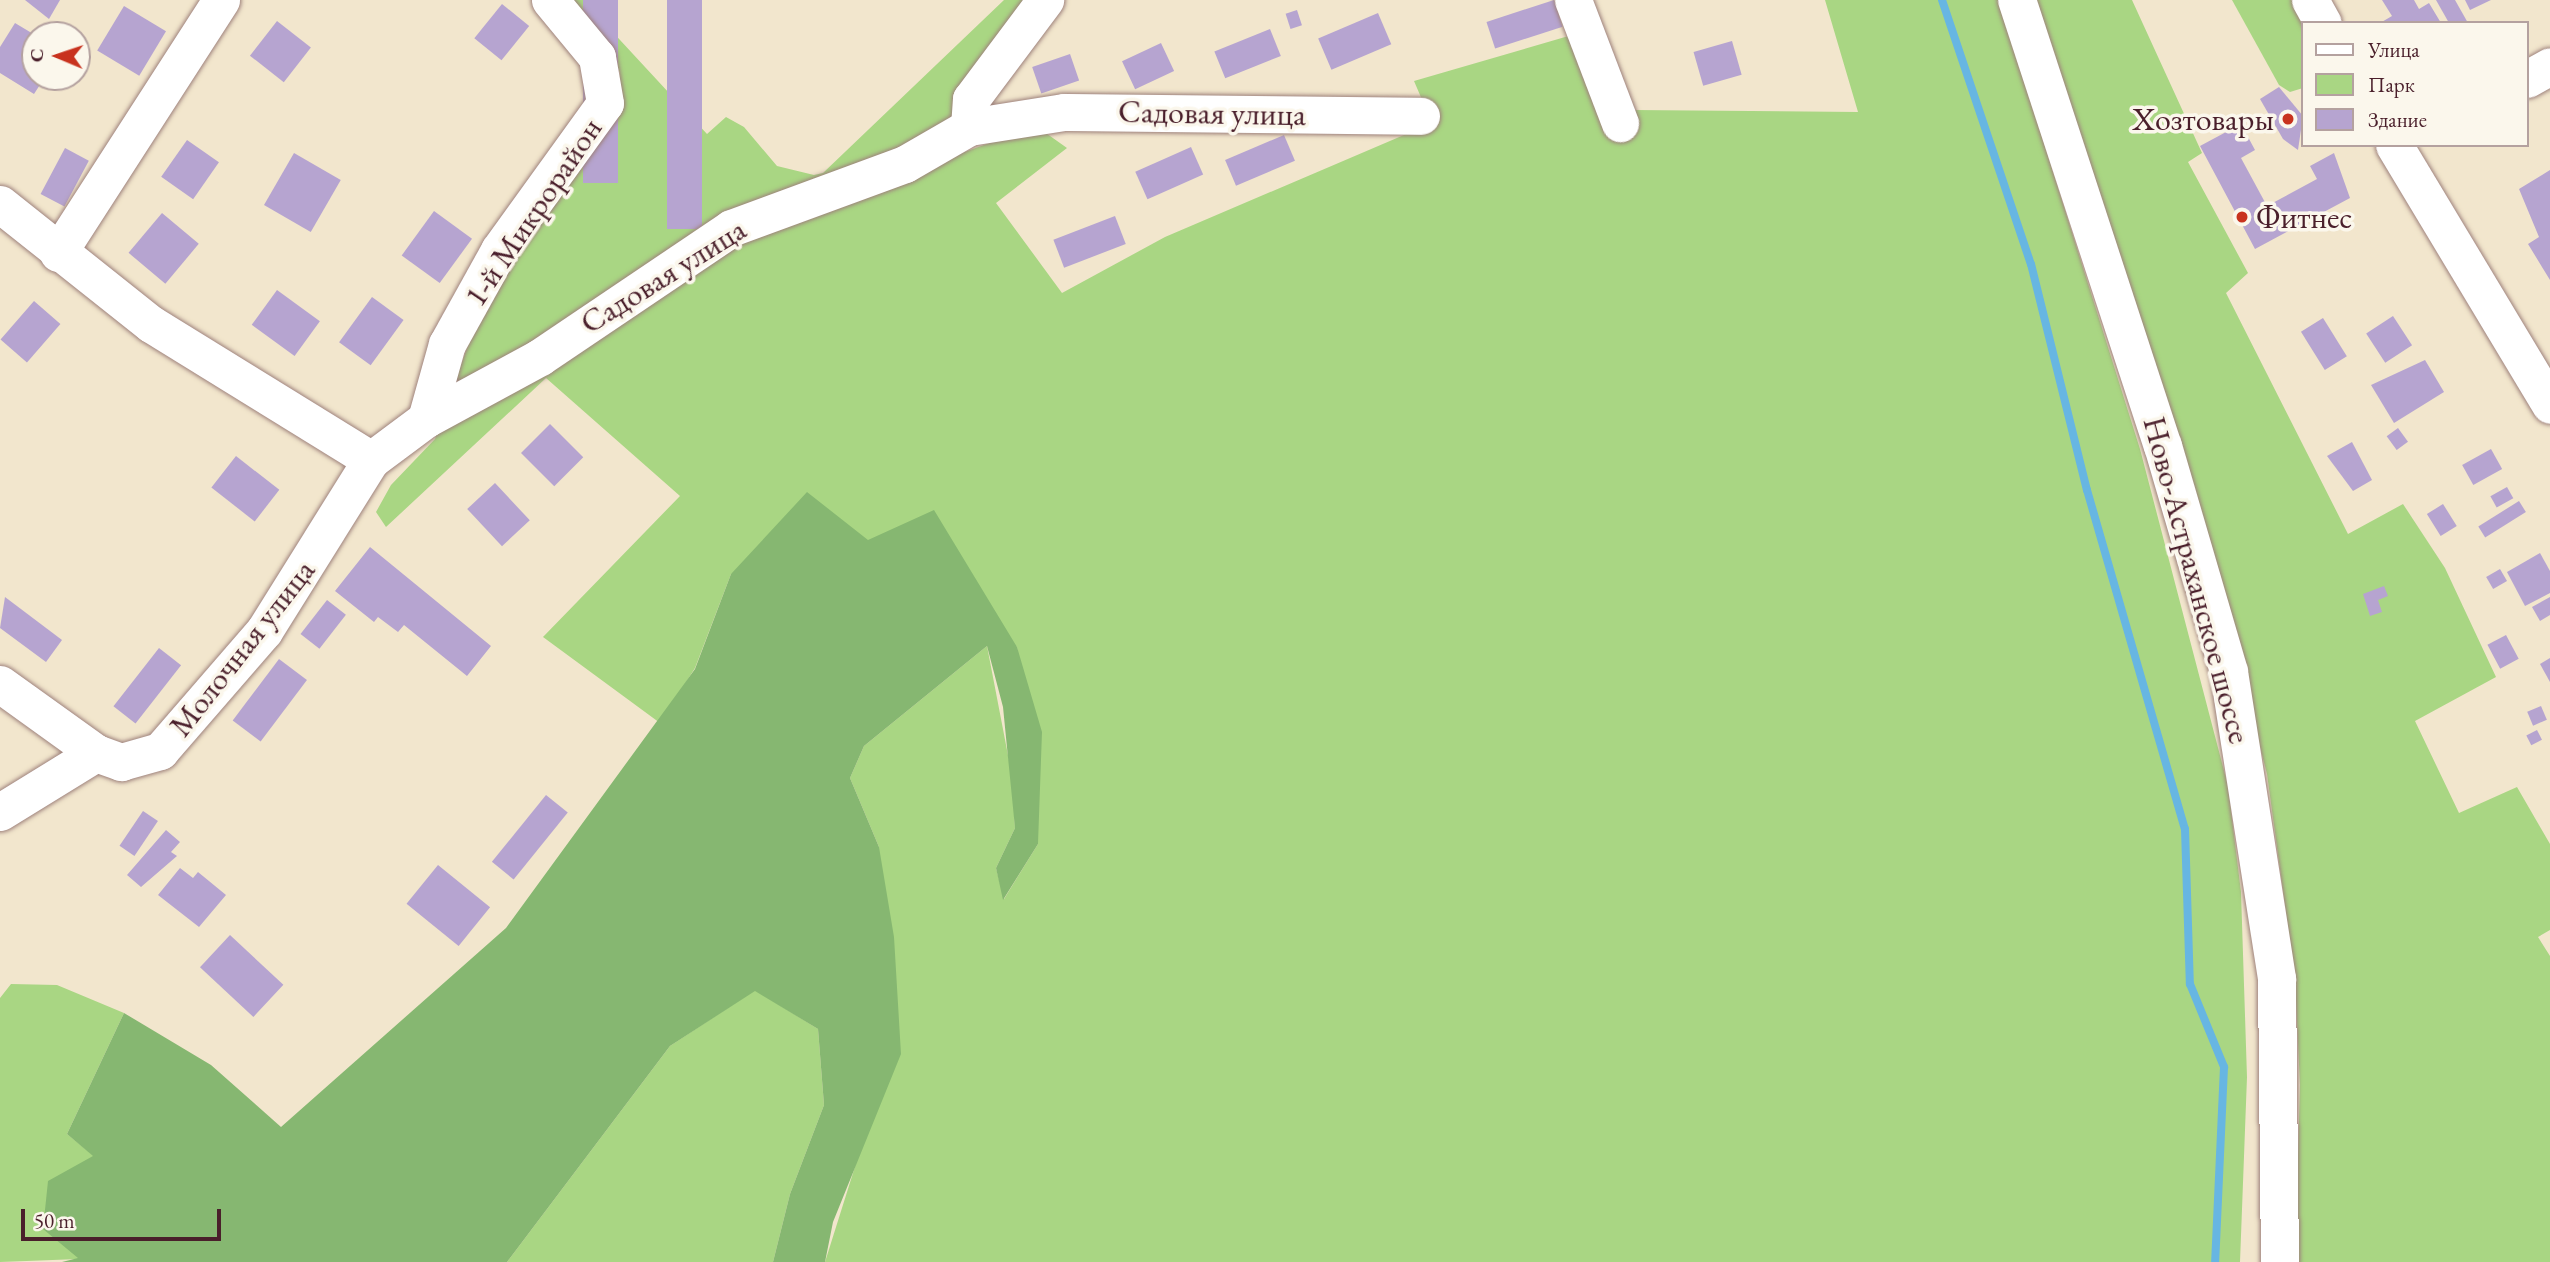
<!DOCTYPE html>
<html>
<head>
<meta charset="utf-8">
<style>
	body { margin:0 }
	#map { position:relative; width:2550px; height:1262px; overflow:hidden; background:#f2e6cd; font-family:"EB Garamond",serif }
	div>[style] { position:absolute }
	.green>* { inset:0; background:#a9d683 }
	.forest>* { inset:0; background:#86b771 }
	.stream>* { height:8px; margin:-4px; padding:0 4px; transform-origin:4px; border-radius:4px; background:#67b6e2 }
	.building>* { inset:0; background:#b6a4d0; transform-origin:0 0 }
	.roads { filter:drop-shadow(0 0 2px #9e827c) drop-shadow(0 0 2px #9e827c) }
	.minor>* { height:37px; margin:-18.5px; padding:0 18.5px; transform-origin:18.5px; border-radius:18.5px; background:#fff }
	.major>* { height:38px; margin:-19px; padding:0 19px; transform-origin:19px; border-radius:19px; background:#fff }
	.dots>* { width:19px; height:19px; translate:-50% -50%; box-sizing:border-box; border:4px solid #fbf7ec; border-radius:50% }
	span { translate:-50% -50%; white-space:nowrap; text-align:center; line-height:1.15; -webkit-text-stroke:7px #fbf7ec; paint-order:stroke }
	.street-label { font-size:32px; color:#4a1f2b }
	.poi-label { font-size:32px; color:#4a1f2b }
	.right { translate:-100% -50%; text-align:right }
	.left { translate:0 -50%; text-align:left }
	.legend { position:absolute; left:2301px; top:21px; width:228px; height:126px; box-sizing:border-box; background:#fbf7ec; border:2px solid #b4a19f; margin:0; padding:9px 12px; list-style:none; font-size:21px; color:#4a1f2b }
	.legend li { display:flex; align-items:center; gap:14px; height:35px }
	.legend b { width:35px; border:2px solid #b4a19f }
	.north { position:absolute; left:21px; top:21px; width:70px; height:70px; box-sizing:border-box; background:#fbf7ec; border:2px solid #b4a19f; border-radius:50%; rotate:272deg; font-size:19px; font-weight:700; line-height:28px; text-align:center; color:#4a1f2b }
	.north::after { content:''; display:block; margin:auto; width:24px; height:32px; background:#c8321e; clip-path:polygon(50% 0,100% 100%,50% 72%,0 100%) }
	.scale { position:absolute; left:21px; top:1209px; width:200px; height:32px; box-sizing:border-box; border:4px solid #4a1f2b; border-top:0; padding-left:9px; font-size:21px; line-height:24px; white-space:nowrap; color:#4a1f2b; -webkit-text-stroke:5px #fbf7ec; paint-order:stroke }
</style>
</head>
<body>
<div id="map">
	<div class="green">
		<i style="clip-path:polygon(569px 0,583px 0,707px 134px,726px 117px,744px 127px,777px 166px,814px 175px,823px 173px,1004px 0,1035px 0,951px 157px,1022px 131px,1043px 131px,1067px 148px,996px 203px,1062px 293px,1165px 237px,1432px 123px,1414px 81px,1572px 35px,1633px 110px,1858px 112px,1825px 0,1999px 0,2140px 449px,2228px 786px,2241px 892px,2247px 1077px,2240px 1262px,825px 1262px,864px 1138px,879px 847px,850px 778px,864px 746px,987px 646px,1012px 776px,1015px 828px,996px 868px,1004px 899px,1038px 844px,1017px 647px,868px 540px,731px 574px,695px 668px,660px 723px,543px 637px,680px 496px,546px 378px,386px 527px,376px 512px,391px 485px,435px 439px,487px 291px,614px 111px,620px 73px,612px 52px)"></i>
		<i style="clip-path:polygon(2033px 0,2132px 0,2202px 153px,2188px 162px,2248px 273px,2226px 293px,2348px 534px,2403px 504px,2445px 568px,2496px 677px,2415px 721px,2459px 813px,2517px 787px,2550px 844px,2550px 930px,2538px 937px,2550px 956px,2550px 1262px,2295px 1262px,2300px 1085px,2295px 979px,2267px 774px,2240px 669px)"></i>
		<i style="clip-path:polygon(2232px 0,2293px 0,2303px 23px,2303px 88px,2290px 92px,2279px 85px)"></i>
		<i style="clip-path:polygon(11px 984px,57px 985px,124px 1013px,67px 1134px,94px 1156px,79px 1259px,0 1262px,0 998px)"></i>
		<i style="clip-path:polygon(755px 990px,818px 1029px,824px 1105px,790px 1194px,773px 1262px,507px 1262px,670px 1046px)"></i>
	</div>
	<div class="forest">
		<i style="clip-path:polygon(807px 492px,868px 540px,934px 510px,1017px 647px,1042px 732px,1038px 844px,1003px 900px,996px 868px,1015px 828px,1003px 707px,987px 646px,864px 746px,850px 778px,879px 847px,894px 937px,901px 1054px,833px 1222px,825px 1262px,773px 1262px,790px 1194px,824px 1105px,818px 1029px,755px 991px,670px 1046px,507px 1262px,62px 1262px,78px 1258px,43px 1229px,48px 1181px,93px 1156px,67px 1134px,124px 1013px,211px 1065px,281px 1127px,506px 928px,695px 669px,731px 574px)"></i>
	</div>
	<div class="stream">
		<i style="left:1942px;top:0;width:279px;rotate:71.4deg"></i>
		<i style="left:2031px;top:264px;width:233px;rotate:76.1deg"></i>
		<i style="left:2087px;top:490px;width:353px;rotate:73.9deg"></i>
		<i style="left:2185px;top:829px;width:155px;rotate:88.2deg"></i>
		<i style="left:2190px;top:984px;width:90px;rotate:67.7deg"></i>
		<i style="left:2224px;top:1067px;width:195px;rotate:92.6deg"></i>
	</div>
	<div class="building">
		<i style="clip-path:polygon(25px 0,60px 0,49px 19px)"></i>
		<i style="left:583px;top:0;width:35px;height:183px"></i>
		<i style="left:667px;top:0;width:35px;height:229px"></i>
		<i style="left:1554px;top:0;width:28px;height:71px;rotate:72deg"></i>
		<i style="clip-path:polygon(2382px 0,2414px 0,2419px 9px,2429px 3px,2441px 23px,2380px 23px,2392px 16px)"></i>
		<i style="clip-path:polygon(2436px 0,2455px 0,2468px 23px,2449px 23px)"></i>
		<i style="clip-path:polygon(2465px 0,2491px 0,2470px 10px)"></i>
		<i style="left:502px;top:4px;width:35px;height:44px;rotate:39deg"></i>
		<i style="left:124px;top:6px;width:49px;height:52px;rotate:31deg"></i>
		<i style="left:1297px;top:10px;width:16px;height:12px;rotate:72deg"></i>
		<i style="left:1378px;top:13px;width:34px;height:65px;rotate:67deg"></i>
		<i style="left:277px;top:21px;width:43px;height:44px;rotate:38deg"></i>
		<i style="clip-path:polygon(15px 23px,35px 35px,35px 77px,45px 77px,34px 94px,0 73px,0 47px)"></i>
		<i style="left:1270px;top:29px;width:29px;height:60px;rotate:68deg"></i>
		<i style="left:1732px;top:41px;width:35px;height:40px;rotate:74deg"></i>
		<i style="left:1161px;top:43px;width:31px;height:43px;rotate:65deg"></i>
		<i style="left:1070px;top:54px;width:28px;height:40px;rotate:71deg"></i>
		<i style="clip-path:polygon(2279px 87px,2303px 116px,2298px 150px,2283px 139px,2260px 99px)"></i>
		<i style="clip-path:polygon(2241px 124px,2255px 150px,2241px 158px,2267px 206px,2317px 179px,2310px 166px,2334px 153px,2350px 198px,2255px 249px,2200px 146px)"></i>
		<i style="left:1284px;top:135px;width:28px;height:64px;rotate:67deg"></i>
		<i style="left:187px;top:140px;width:39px;height:45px;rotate:35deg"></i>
		<i style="left:1191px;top:147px;width:30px;height:61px;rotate:66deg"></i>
		<i style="left:65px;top:148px;width:27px;height:52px;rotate:28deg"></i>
		<i style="left:294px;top:153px;width:54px;height:60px;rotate:30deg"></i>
		<i style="clip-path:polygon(2550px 170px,2550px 280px,2528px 244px,2539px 237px,2519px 189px)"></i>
		<i style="left:434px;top:211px;width:47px;height:55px;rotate:36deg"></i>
		<i style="left:162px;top:213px;width:48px;height:52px;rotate:40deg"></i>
		<i style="left:1115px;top:216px;width:30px;height:66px;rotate:69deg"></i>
		<i style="left:277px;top:290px;width:53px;height:43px;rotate:36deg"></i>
		<i style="left:372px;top:297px;width:39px;height:56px;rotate:36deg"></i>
		<i style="left:34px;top:301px;width:35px;height:51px;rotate:41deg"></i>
		<i style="left:2393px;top:316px;width:35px;height:32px;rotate:57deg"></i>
		<i style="left:2323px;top:318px;width:45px;height:26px;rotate:58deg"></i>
		<i style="clip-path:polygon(2425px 360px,2444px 392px,2394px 423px,2371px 385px)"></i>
		<i style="left:550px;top:424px;width:47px;height:41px;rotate:45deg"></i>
		<i style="left:2398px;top:428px;width:17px;height:14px;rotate:54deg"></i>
		<i style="clip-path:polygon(2352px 442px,2372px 480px,2353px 491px,2327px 456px)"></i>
		<i style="left:2491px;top:449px;width:23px;height:33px;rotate:61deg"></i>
		<i style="left:236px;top:456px;width:55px;height:40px;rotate:38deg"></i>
		<i style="left:495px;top:483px;width:51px;height:38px;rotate:47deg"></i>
		<i style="left:2507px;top:487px;width:13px;height:19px;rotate:61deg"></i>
		<i style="left:2519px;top:501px;width:13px;height:48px;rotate:58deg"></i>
		<i style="left:2443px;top:504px;width:26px;height:19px;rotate:58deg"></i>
		<i style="clip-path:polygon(370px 547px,491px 646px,467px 676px,404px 625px,398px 632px,378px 617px,374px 622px,335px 591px)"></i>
		<i style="clip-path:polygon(2540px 553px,2550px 571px,2550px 593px,2525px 606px,2507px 572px)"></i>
		<i style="left:2500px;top:569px;width:14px;height:16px;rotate:60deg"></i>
		<i style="clip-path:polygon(2384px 586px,2388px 596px,2378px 600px,2382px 612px,2370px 616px,2363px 594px)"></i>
		<i style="clip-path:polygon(5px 597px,62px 640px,46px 662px,0 628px)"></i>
		<i style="clip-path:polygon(2550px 597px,2550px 615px,2540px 621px,2532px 607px)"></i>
		<i style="left:327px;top:600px;width:24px;height:43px;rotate:38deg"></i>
		<i style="left:2506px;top:635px;width:27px;height:21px;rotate:62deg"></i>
		<i style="left:159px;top:648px;width:28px;height:74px;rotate:38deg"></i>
		<i style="clip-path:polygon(2550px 658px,2550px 682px,2540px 664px)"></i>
		<i style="left:279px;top:659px;width:35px;height:77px;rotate:37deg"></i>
		<i style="left:2541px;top:706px;width:15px;height:15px;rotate:67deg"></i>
		<i style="left:2537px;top:730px;width:11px;height:12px;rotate:63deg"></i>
		<i style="left:546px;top:795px;width:28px;height:86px;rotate:39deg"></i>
		<i style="left:143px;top:811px;width:18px;height:42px;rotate:34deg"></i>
		<i style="clip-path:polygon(166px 830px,180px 842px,171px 852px,177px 856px,141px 887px,127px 875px)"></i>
		<i style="left:438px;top:865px;width:67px;height:50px;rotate:39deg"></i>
		<i style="clip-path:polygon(180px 868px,193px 878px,198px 872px,226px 895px,199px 927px,158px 895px)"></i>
		<i style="left:230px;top:935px;width:73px;height:44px;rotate:43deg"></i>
	</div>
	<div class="roads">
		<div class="minor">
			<i style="left:1573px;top:0;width:132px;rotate:69.1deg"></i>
			<i style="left:2310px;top:0;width:26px;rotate:61deg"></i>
			<i style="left:2527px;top:79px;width:26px;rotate:-29deg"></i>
			<i style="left:969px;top:127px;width:28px;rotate:-86deg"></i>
			<i style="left:971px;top:99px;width:124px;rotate:-53.2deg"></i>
			<i style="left:2394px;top:145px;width:303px;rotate:59deg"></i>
			<i style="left:0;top:204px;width:193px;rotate:38.5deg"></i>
			<i style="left:151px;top:324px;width:259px;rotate:31.7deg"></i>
			<i style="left:58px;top:253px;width:301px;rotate:-57.2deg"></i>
			<i style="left:426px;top:419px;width:78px;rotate:-74.4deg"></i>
			<i style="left:447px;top:344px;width:107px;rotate:-61deg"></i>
			<i style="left:499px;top:250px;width:181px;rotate:-54.2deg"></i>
			<i style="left:605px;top:103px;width:47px;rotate:-99.9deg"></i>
			<i style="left:597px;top:57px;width:74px;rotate:-129.5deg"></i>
			<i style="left:0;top:684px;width:118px;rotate:35.7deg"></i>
			<i style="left:0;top:812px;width:113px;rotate:-31.6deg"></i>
			<i style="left:96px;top:753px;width:27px;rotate:20deg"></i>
			<i style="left:121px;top:762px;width:41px;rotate:-15.8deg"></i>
			<i style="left:160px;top:751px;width:159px;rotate:-49.1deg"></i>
			<i style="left:264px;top:631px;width:202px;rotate:-58deg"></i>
			<i style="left:371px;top:460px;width:69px;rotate:-36.7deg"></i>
			<i style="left:426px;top:419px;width:130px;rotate:-28.5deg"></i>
			<i style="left:540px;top:357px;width:230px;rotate:-34deg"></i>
			<i style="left:731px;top:228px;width:185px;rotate:-20.2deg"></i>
			<i style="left:905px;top:164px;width:74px;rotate:-30deg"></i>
			<i style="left:969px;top:127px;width:96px;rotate:-9deg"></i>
			<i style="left:1064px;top:112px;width:357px;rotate:0.6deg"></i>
		</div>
		<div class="major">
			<i style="left:2017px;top:0;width:469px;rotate:71.9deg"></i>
			<i style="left:2163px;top:446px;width:235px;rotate:73.7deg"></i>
			<i style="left:2229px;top:672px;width:311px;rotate:81.1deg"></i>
			<i style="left:2277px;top:979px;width:283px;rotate:89.4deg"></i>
		</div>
	</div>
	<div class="dots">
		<i style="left:2288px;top:119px;background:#c8321e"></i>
		<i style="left:2242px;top:217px;background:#c8321e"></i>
	</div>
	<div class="street-label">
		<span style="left:1212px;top:113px;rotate:1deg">Садовая улица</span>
		<span style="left:533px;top:212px;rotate:-56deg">1-й Микрорайон</span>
		<span style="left:663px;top:276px;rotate:-32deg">Садовая улица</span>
		<span style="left:2197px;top:580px;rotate:75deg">Ново-Астраханское шоссе</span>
		<span style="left:242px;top:648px;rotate:-52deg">Молочная улица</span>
	</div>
	<div class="poi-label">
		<span class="right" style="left:2274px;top:119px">Хозтовары</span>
		<span class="left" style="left:2256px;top:217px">Фитнес</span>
	</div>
	<ul class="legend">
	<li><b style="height:9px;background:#fff"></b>Улица</li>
	<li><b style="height:19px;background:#a9d683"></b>Парк</li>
	<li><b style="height:19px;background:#b6a4d0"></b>Здание</li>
	</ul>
	<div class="north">С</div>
	<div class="scale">50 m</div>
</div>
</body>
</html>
